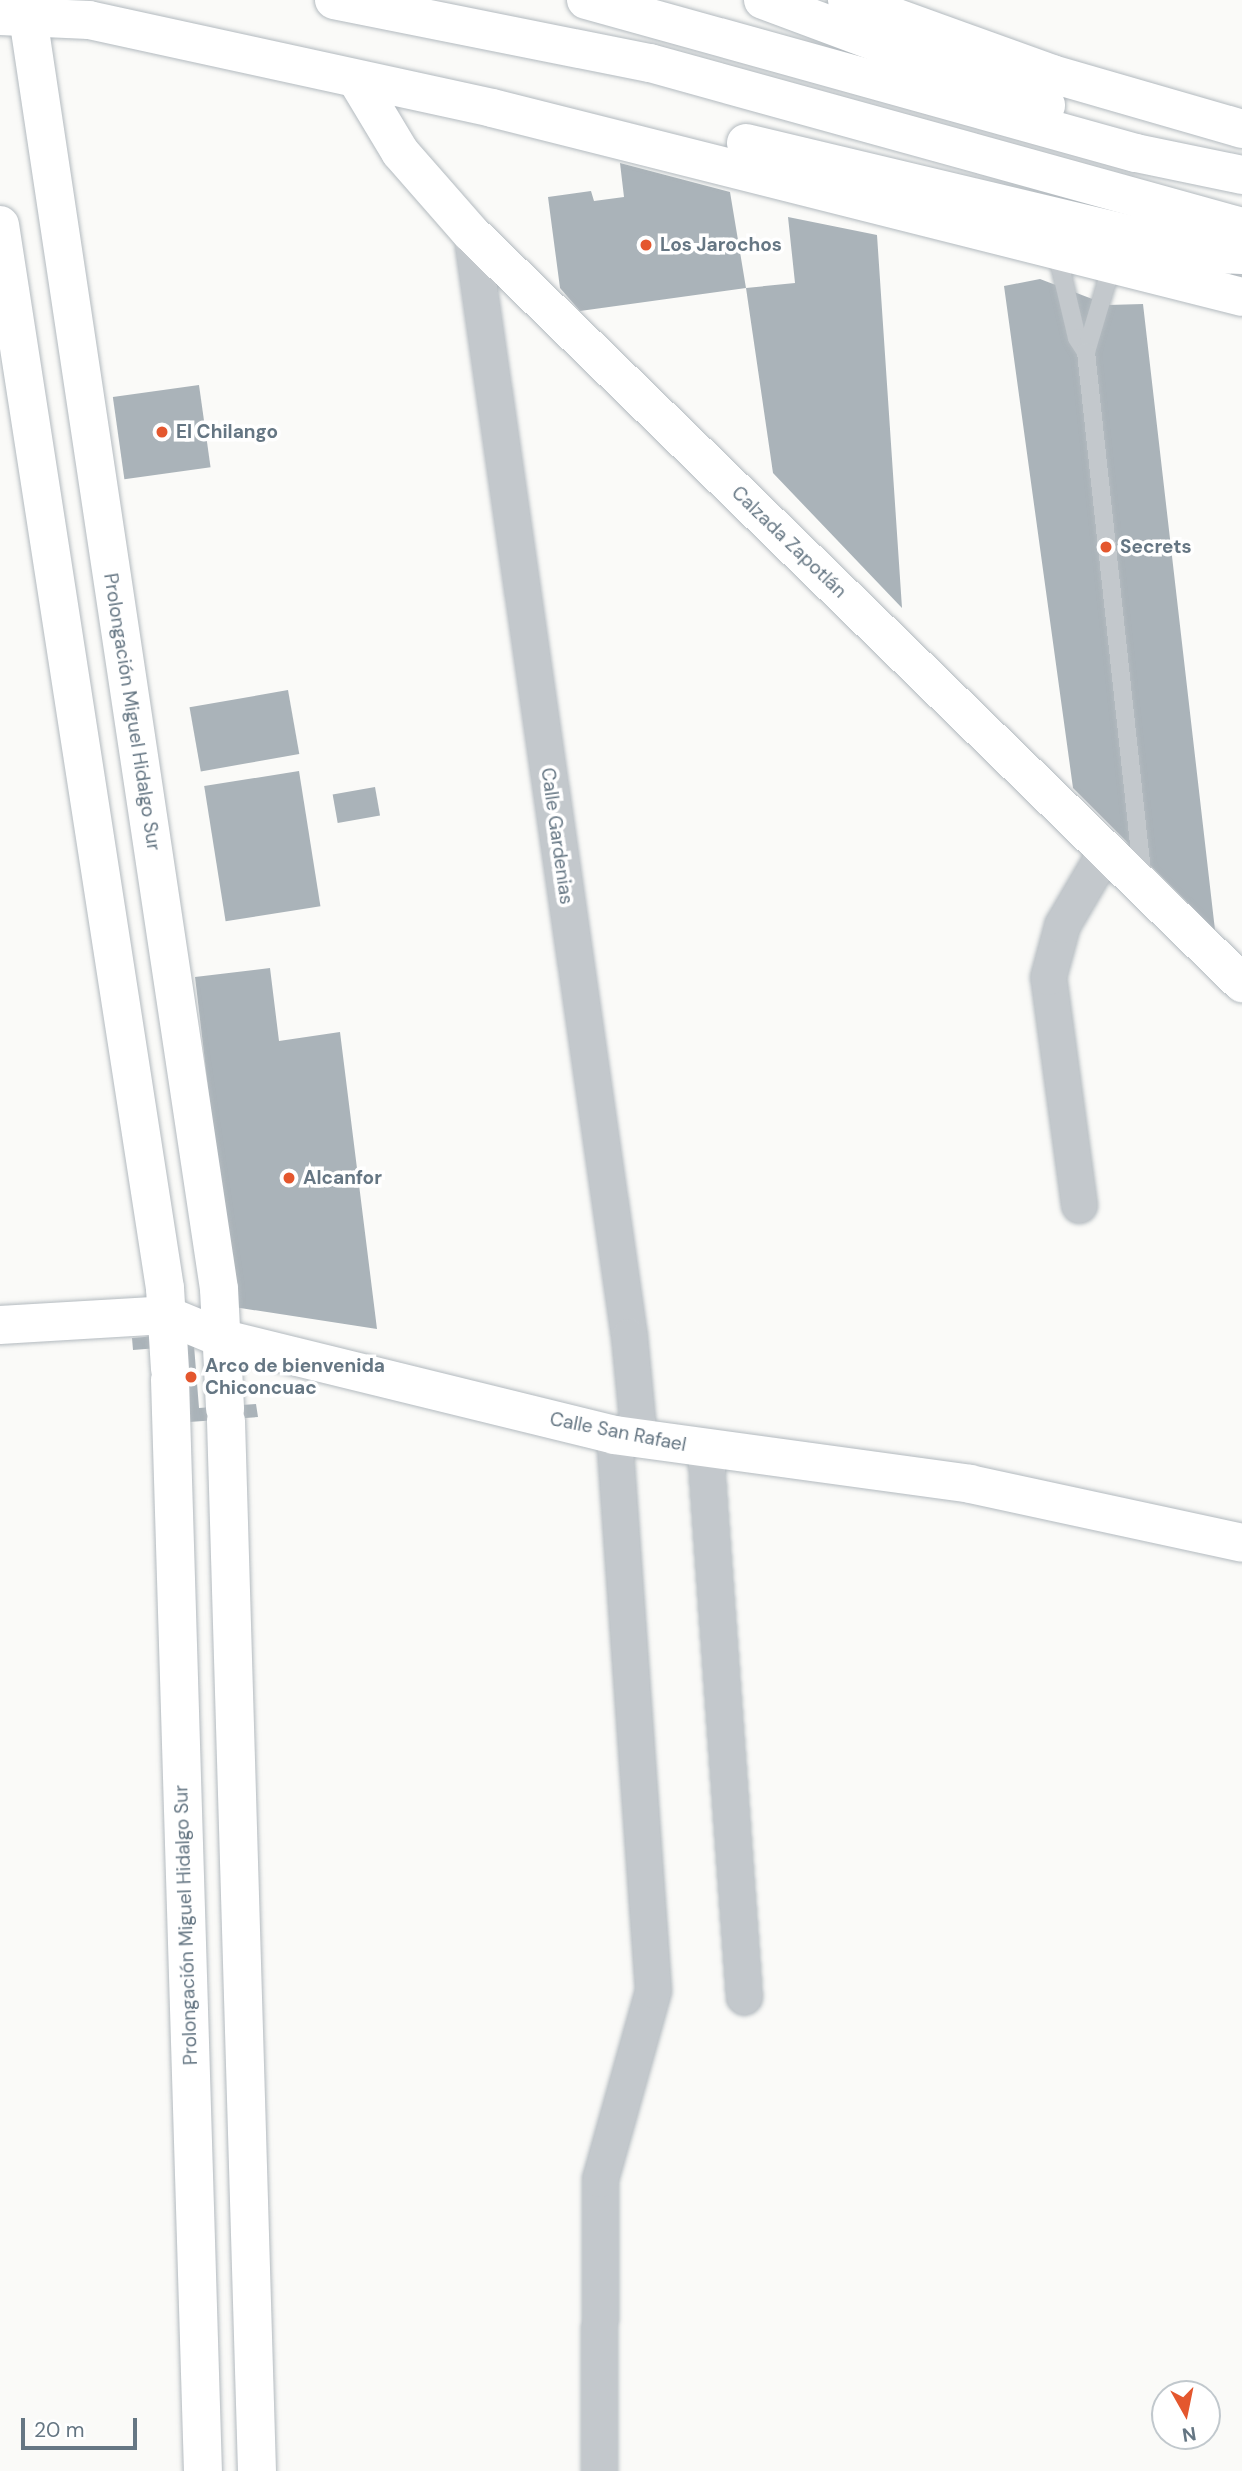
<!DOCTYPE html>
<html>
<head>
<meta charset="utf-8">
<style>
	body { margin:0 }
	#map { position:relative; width:1242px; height:2471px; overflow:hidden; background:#fafaf8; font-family:"DM Sans",sans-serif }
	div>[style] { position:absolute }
	.building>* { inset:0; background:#aab3b9; transform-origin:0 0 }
	.roads { filter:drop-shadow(0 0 2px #b3babf) drop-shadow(0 0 2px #b3babf) }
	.lane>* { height:18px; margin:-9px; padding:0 9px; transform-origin:9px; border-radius:9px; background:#c3c8cc }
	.street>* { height:35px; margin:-17.5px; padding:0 17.5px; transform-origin:17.5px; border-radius:17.5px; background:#c3c8cc }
	.secondary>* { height:38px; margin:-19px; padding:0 19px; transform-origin:19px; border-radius:19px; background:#fff }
	.highway>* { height:38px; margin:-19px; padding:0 19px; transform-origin:19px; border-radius:19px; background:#fff }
	.dots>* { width:19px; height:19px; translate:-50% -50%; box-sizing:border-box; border:4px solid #fff; border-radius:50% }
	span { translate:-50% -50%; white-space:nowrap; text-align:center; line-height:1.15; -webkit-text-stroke:7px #fff; paint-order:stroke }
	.poi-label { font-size:19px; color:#657683; font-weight:700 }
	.left { translate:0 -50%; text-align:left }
	.street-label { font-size:19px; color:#657683 }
	.north { position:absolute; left:1151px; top:2380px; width:70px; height:70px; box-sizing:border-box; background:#fff; border:2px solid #c1c8cd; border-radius:50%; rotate:171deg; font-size:19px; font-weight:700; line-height:28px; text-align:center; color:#657683 }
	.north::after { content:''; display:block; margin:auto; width:24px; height:32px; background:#e4572e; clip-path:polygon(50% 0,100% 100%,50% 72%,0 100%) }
	.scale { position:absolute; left:21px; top:2418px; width:116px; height:32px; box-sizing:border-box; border:4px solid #657683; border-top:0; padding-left:9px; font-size:21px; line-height:24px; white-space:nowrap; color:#657683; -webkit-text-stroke:5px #fff; paint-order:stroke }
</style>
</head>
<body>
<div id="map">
	<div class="building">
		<i style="clip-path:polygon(620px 163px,730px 192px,746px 288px,795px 283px,788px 217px,877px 235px,902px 608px,773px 473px,746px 288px,580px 311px,560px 288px,548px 197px,591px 191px,594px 201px,624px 197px)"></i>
		<i style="clip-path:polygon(1040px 279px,1108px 305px,1143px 304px,1215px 930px,1073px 788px,1004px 286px)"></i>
		<i style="left:199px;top:385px;width:83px;height:87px;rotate:82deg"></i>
		<i style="left:288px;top:690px;width:65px;height:100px;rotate:80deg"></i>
		<i style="left:299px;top:771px;width:137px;height:96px;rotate:81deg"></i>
		<i style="left:375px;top:787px;width:29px;height:43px;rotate:80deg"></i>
		<i style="clip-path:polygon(270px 968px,279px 1041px,340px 1032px,377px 1329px,234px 1307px,195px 977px)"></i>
		<i style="clip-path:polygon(193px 1333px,199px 1408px,256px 1404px,258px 1417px,189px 1422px,183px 1346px,133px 1350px,132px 1338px)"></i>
	</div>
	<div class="roads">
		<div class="lane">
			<i style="left:1056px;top:249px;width:91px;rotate:76.7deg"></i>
			<i style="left:1077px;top:338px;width:17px;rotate:57deg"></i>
			<i style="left:1108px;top:262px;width:19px;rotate:93deg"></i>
			<i style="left:1107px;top:281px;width:74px;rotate:106.5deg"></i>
			<i style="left:1086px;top:352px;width:532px;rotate:83.85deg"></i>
		</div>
		<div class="street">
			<i style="left:471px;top:233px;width:1114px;rotate:81.85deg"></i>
			<i style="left:629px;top:1336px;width:103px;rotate:84.5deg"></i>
			<i style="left:1079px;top:1205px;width:230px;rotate:-97.7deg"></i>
			<i style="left:1048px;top:977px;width:54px;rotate:-74.9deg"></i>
			<i style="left:1062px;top:925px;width:87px;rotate:-59.6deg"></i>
			<i style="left:705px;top:1448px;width:550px;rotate:85.94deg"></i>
			<i style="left:599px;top:2471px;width:292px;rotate:-89.8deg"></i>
			<i style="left:600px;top:2179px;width:196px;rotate:-74.3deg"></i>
			<i style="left:653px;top:1990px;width:556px;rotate:-94.02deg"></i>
		</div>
		<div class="secondary">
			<i style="left:28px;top:17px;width:1286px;rotate:81.46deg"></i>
			<i style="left:219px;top:1289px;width:120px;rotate:87.1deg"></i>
			<i style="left:358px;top:82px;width:82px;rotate:59deg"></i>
			<i style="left:400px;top:152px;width:108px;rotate:48.8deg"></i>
			<i style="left:471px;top:233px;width:1076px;rotate:44.21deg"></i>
			<i style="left:0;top:225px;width:1076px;rotate:81.18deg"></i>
			<i style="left:165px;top:1288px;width:81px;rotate:86.5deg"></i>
			<i style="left:0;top:1325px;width:166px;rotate:-3.4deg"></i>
			<i style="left:166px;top:1315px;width:63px;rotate:22.5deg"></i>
			<i style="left:224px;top:1339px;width:402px;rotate:13.8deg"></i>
			<i style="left:614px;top:1435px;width:359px;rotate:7.8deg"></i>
			<i style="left:970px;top:1484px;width:278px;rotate:12.2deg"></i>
			<i style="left:170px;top:1380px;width:1091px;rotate:88.27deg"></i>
			<i style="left:226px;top:1421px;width:1050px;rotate:88.31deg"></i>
		</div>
		<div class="highway">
			<i style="left:334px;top:0;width:322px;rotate:11.3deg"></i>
			<i style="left:650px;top:63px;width:614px;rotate:15.48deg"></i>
			<i style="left:586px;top:0;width:571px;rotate:15.55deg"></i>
			<i style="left:1136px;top:153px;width:108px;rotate:11.7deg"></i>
			<i style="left:763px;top:0;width:302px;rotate:20.4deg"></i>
			<i style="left:847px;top:0;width:218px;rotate:19.8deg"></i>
			<i style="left:1052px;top:74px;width:198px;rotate:16.1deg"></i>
			<i style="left:0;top:16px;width:89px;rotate:2.6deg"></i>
			<i style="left:89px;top:20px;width:412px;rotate:12.3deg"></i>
			<i style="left:492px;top:108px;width:773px;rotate:14.14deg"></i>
			<i style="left:746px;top:143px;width:480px;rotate:13.4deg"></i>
			<i style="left:1213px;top:254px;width:29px;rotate:2deg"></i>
		</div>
	</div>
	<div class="dots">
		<i style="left:646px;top:245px;background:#e4572e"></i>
		<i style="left:162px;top:432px;background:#e4572e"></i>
		<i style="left:1106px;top:547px;background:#e4572e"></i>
		<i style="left:289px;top:1178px;background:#e4572e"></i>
		<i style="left:191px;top:1377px;background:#e4572e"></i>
	</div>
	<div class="poi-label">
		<span class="left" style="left:660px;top:245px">Los Jarochos</span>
		<span class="left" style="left:176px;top:432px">El Chilango</span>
		<span class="left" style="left:1120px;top:547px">Secrets</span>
		<span class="left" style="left:303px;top:1178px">Alcanfor</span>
		<span class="left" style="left:205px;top:1377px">Arco de bienvenida<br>Chiconcuac</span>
	</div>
	<div class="street-label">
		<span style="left:789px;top:542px;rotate:44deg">Calzada Zapotlán</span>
		<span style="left:132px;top:712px;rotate:81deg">Prolongación Miguel Hidalgo Sur</span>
		<span style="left:557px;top:836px;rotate:82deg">Calle Gardenias</span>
		<span style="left:618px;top:1432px;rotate:11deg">Calle San Rafael</span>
		<span style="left:186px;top:1925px;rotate:-92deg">Prolongación Miguel Hidalgo Sur</span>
	</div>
	<div class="north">N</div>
	<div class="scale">20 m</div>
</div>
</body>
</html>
